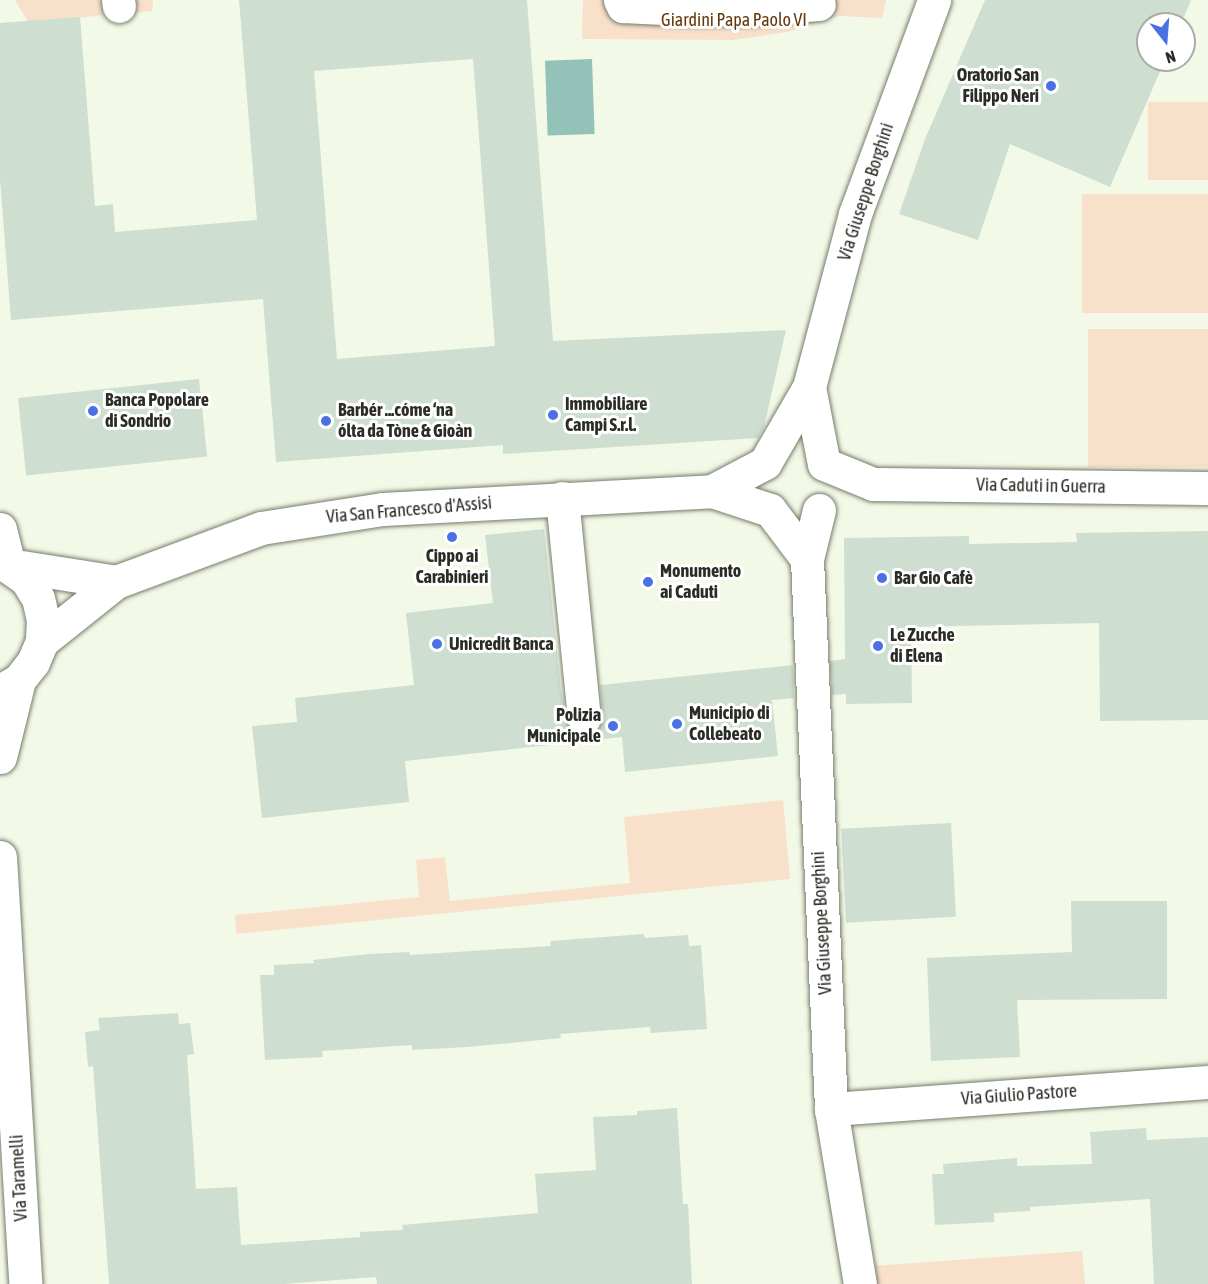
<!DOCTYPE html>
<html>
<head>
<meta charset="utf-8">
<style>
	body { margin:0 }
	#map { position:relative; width:1208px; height:1284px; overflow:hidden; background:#f3f9e7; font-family:"Asap Condensed",sans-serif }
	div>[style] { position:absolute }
	.green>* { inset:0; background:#f9e0ca; transform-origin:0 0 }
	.water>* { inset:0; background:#92c2b8; transform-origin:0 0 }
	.building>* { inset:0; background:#ceded1; transform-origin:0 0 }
	.roads { filter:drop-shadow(0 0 2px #777c6c) drop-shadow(0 0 2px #777c6c) }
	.street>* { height:33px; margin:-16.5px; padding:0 16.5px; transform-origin:16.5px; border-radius:16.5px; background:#fff }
	.secondary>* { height:33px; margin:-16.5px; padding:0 16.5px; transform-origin:16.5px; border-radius:16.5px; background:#fff }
	.dots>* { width:16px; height:16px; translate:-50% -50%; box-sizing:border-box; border:3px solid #fff; border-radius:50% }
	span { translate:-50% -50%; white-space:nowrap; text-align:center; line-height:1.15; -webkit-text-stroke:6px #fff; paint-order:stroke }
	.park-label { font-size:18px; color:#633909 }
	.poi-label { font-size:18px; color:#2a2c25; font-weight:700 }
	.right { translate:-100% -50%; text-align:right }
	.left { translate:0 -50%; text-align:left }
	.street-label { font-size:18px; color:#2a2c25 }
	.north { position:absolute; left:1136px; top:12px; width:60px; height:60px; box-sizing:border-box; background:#fff; border:2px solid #aaaba8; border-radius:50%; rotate:163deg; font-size:16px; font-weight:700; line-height:24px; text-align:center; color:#2a2c25 }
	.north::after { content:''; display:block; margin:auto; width:21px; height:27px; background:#4b70e3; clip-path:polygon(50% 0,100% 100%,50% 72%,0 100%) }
</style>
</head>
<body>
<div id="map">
	<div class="green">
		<i style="clip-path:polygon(15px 0,153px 0,152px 11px,28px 22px)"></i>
		<i style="clip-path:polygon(583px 0,886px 0,882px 18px,839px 16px,787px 32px,733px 40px,582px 39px)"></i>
		<i style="left:1208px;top:102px;width:78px;height:60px;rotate:90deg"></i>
		<i style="left:1208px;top:194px;width:119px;height:126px;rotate:90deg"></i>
		<i style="left:1208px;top:329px;width:138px;height:120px;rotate:90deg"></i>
		<i style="clip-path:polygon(783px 800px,790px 879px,236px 934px,235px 915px,419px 897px,416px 860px,445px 857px,450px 901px,630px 883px,624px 817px)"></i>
		<i style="clip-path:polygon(1082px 1251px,1085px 1284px,875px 1284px,872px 1266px)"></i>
	</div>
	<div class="water">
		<i style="left:592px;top:59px;width:75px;height:47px;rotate:88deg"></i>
	</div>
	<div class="building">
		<i style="clip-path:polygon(evenodd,239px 0,527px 0,553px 341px,786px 330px,764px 427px,758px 438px,503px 454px,503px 445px,276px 462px,263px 299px,11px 320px,0 179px,0 23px,80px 17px,95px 206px,113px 204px,115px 232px,257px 220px,239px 0,473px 59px,495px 346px,337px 359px,314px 71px,473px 59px)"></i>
		<i style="clip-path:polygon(985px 0,1191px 0,1181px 24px,1148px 24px,1148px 60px,1165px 60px,1110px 187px,1010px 144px,978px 240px,899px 214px,925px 139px)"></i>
		<i style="left:199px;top:379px;width:78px;height:182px;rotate:84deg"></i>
		<i style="clip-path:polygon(544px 529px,561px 689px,569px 729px,577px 735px,586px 737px,595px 733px,601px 726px,603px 716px,600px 685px,793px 665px,794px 698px,772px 700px,778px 756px,625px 772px,622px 737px,405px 761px,409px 802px,262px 818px,252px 726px,297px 722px,295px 698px,414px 685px,406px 613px,493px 603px,485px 535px)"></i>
		<i style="clip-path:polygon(1208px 531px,1208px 720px,1100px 721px,1099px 623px,911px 627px,912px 703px,846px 704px,846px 694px,832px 695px,830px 661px,845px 659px,844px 538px,969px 536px,969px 544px,1077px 542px,1076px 533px)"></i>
		<i style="left:951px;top:823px;width:94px;height:110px;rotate:87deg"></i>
		<i style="clip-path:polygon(1071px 901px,1167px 901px,1167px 999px,1017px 1000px,1020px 1057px,931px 1061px,927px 958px,1072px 952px)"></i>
		<i style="clip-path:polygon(644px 934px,645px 938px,688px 935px,689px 946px,701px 945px,707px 1029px,651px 1033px,650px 1027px,560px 1034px,561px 1038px,468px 1047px,412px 1050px,412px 1045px,322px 1051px,323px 1057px,265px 1060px,260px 975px,274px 975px,274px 965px,314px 963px,313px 960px,369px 954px,409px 952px,410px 955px,551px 946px,550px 941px)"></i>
		<i style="clip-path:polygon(178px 1013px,179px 1024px,190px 1023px,194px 1054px,187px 1055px,196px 1189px,237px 1187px,241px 1245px,360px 1237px,360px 1232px,403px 1230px,402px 1225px,538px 1213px,535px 1174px,596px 1170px,593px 1117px,637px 1115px,637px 1111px,677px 1108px,683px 1204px,688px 1204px,692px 1284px,377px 1284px,376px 1277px,284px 1284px,109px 1284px,93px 1066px,88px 1067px,85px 1032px,100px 1030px,98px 1018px)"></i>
		<i style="clip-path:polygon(1146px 1128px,1147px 1140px,1208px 1137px,1208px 1284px,1154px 1284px,1150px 1199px,1030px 1207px,1030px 1211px,994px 1213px,994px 1222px,935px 1225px,932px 1174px,944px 1174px,943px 1164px,1017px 1158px,1017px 1166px,1092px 1164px,1090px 1132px)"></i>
	</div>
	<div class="roads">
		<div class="street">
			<i style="left:118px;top:0;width:6px;rotate:81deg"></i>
			<i style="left:620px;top:0;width:7px;rotate:63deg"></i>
			<i style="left:623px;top:6px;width:60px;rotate:2.9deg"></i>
			<i style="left:683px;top:9px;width:65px"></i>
			<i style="left:748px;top:9px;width:71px;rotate:-4deg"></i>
			<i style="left:809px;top:387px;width:78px;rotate:79deg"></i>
			<i style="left:824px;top:464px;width:53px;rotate:22.2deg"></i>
			<i style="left:873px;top:484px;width:335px;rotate:0.7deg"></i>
			<i style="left:712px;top:491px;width:60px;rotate:-27.8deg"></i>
			<i style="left:765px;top:463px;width:88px;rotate:-59.9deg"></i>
			<i style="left:809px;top:387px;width:179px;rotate:-75.1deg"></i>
			<i style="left:855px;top:214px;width:228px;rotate:-69.7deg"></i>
			<i style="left:562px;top:498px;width:221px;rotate:84.3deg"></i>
			<i style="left:819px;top:510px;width:50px;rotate:103.8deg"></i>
			<i style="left:807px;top:559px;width:551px;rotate:87.5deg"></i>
			<i style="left:831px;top:1109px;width:177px;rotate:80.6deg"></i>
			<i style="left:9px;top:565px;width:108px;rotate:9deg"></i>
			<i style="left:42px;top:641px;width:95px;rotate:-38.6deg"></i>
			<i style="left:116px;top:582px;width:155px;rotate:-20.4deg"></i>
			<i style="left:261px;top:528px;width:123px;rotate:-8.9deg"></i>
			<i style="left:383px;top:509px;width:329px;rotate:-3.1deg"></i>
			<i style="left:712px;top:491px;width:61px;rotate:18.1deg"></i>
			<i style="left:770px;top:510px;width:61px;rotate:52.9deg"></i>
			<i style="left:0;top:757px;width:79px;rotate:-76.1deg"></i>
			<i style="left:0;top:857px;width:428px;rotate:86.6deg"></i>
			<i style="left:831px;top:1109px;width:378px;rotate:-4.1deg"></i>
		</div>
		<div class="secondary">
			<i style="left:0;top:529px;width:37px;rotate:76deg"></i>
			<i style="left:0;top:561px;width:32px;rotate:35deg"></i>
			<i style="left:26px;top:579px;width:22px;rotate:58deg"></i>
			<i style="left:38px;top:598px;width:22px;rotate:77deg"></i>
			<i style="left:43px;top:619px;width:22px;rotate:93deg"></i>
			<i style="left:42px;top:641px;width:23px;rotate:113deg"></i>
			<i style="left:33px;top:662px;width:23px;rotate:128deg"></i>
			<i style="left:19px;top:680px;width:22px;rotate:150deg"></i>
		</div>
	</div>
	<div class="dots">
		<i style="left:1051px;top:86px;background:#4b70e3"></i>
		<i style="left:93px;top:411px;background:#4b70e3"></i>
		<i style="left:553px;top:415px;background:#4b70e3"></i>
		<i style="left:326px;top:421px;background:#4b70e3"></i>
		<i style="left:452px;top:537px;background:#4b70e3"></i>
		<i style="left:882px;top:578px;background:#4b70e3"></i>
		<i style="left:648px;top:582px;background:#4b70e3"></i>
		<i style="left:437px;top:644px;background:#4b70e3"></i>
		<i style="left:878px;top:646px;background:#4b70e3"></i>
		<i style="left:677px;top:724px;background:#4b70e3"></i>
		<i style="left:613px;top:726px;background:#4b70e3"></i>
	</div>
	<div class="park-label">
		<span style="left:734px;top:20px">Giardini Papa Paolo VI</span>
	</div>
	<div class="poi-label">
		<span class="right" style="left:1039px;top:86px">Oratorio San<br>Filippo Neri</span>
		<span class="left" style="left:105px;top:411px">Banca Popolare<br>di Sondrio</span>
		<span class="left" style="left:565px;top:415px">Immobiliare<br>Campi S.r.l.</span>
		<span class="left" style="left:338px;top:421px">Barbér ...cóme ‘na<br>ólta da Tòne &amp; Gioàn</span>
		<span style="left:452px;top:567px">Cippo ai<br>Carabinieri</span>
		<span class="left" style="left:660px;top:582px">Monumento<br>ai Caduti</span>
		<span class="left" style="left:894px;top:578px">Bar Gio Cafè</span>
		<span class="left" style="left:890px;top:646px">Le Zucche<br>di Elena</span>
		<span class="left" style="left:449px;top:644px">Unicredit Banca</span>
		<span class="left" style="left:689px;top:724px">Municipio di<br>Collebeato</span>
		<span class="right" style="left:601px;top:726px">Polizia<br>Municipale</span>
	</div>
	<div class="street-label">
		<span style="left:866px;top:192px;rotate:-72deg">Via Giuseppe Borghini</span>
		<span style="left:1041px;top:486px;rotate:1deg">Via Caduti in Guerra</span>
		<span style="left:409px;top:510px;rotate:-5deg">Via San Francesco d'Assisi</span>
		<span style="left:822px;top:923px;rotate:-93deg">Via Giuseppe Borghini</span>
		<span style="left:1019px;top:1095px;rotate:-4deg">Via Giulio Pastore</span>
		<span style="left:19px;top:1178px;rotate:-93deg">Via Taramelli</span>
	</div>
	<div class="north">N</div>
</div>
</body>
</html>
